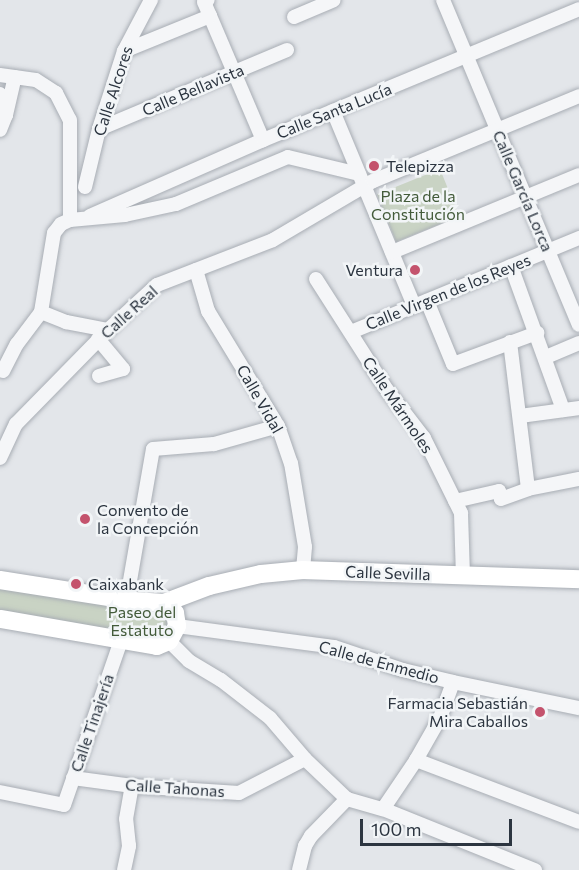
<!DOCTYPE html>
<html>
<head>
<meta charset="utf-8">
<style>
	body { margin:0 }
	#map { position:relative; width:579px; height:870px; overflow:hidden; background:#e3e6ea; font-family:Commissioner,sans-serif }
	div>[style] { position:absolute }
	.green>* { inset:0; background:#c9d3c4; transform-origin:0 0 }
	.roads { filter:drop-shadow(0 0 2px #a8adb4) drop-shadow(0 0 2px #a8adb4) }
	.minor>* { height:14px; margin:-7px; padding:0 7px; transform-origin:7px; border-radius:7px; background:#f5f6f8 }
	.major>* { height:18px; margin:-9px; padding:0 9px; transform-origin:9px; border-radius:9px; background:#fff }
	.dots>* { width:16px; height:16px; translate:-50% -50%; box-sizing:border-box; border:3px solid #f2f5f7; border-radius:50% }
	span { translate:-50% -50%; white-space:nowrap; text-align:center; line-height:1.15; -webkit-text-stroke:5px #f2f5f7; paint-order:stroke }
	.street-label { font-size:16px; color:#2c3540 }
	.poi-label { font-size:16px; color:#2c3540 }
	.left { translate:0 -50%; text-align:left }
	.right { translate:-100% -50%; text-align:right }
	.park-label { font-size:16px; color:#435b3a }
	.scale { position:absolute; left:360px; top:819px; width:152px; height:27px; box-sizing:border-box; border:3px solid #2c3540; border-top:0; padding-left:8px; font-size:18px; line-height:21px; white-space:nowrap; color:#2c3540; -webkit-text-stroke:4px #f2f5f7; paint-order:stroke }
</style>
</head>
<body>
<div id="map">
	<div class="green">
		<i style="left:440px;top:169px;width:51px;height:68px;rotate:68deg"></i>
		<i style="clip-path:polygon(0 583px,163px 607px,173px 624px,156px 640px,0 615px)"></i>
	</div>
	<div class="roads">
		<div class="minor">
			<i style="left:443px;top:0;width:352px;rotate:67.3deg"></i>
			<i style="left:210px;top:16px;width:135px;rotate:66.9deg"></i>
			<i style="left:294px;top:17px;width:43px;rotate:-23deg"></i>
			<i style="left:124px;top:51px;width:93px;rotate:-22.1deg"></i>
			<i style="left:210px;top:16px;width:15px;rotate:-113deg"></i>
			<i style="left:204px;top:2px;width:4px;rotate:-27deg"></i>
			<i style="left:0;top:75px;width:36px;rotate:8deg"></i>
			<i style="left:36px;top:80px;width:24px;rotate:33deg"></i>
			<i style="left:56px;top:93px;width:30px;rotate:63deg"></i>
			<i style="left:70px;top:120px;width:100px;rotate:90deg"></i>
			<i style="left:0;top:94px;width:22px;rotate:74deg"></i>
			<i style="left:6px;top:115px;width:16px;rotate:112deg"></i>
			<i style="left:333px;top:111px;width:211px;rotate:67.4deg"></i>
			<i style="left:6px;top:115px;width:39px;rotate:-77deg"></i>
			<i style="left:99px;top:129px;width:204px;rotate:-22.8deg"></i>
			<i style="left:85px;top:187px;width:60px;rotate:-76.4deg"></i>
			<i style="left:99px;top:129px;width:82px;rotate:-72.2deg"></i>
			<i style="left:124px;top:51px;width:58px;rotate:-62.1deg"></i>
			<i style="left:90px;top:216px;width:189px;rotate:-23.7deg"></i>
			<i style="left:263px;top:140px;width:342px;rotate:-22.5deg"></i>
			<i style="left:392px;top:252px;width:202px;rotate:-22.4deg"></i>
			<i style="left:511px;top:266px;width:153px;rotate:70.1deg"></i>
			<i style="left:196px;top:270px;width:43px;rotate:73.7deg"></i>
			<i style="left:208px;top:311px;width:135px;rotate:58.7deg"></i>
			<i style="left:278px;top:426px;width:39px;rotate:71deg"></i>
			<i style="left:291px;top:463px;width:85px;rotate:80.5deg"></i>
			<i style="left:305px;top:547px;width:23px;rotate:95deg"></i>
			<i style="left:316px;top:279px;width:132px;rotate:57.4deg"></i>
			<i style="left:387px;top:390px;width:61px;rotate:52.4deg"></i>
			<i style="left:424px;top:438px;width:84px;rotate:63.7deg"></i>
			<i style="left:461px;top:513px;width:63px;rotate:88.2deg"></i>
			<i style="left:427px;top:301px;width:68px;rotate:67.6deg"></i>
			<i style="left:453px;top:364px;width:90px;rotate:-20.3deg"></i>
			<i style="left:41px;top:312px;width:27px;rotate:22deg"></i>
			<i style="left:66px;top:322px;width:43px;rotate:10.8deg"></i>
			<i style="left:351px;top:332px;width:247px;rotate:-22.4deg"></i>
			<i style="left:98px;top:339px;width:39px;rotate:50deg"></i>
			<i style="left:123px;top:369px;width:25px;rotate:164deg"></i>
			<i style="left:510px;top:342px;width:148px;rotate:83deg"></i>
			<i style="left:546px;top:357px;width:36px;rotate:-23deg"></i>
			<i style="left:3px;top:371px;width:30px;rotate:-63deg"></i>
			<i style="left:17px;top:344px;width:40px;rotate:-53deg"></i>
			<i style="left:41px;top:312px;width:80px;rotate:-80.7deg"></i>
			<i style="left:54px;top:233px;width:11px;rotate:-52deg"></i>
			<i style="left:61px;top:224px;width:10px;rotate:-24deg"></i>
			<i style="left:70px;top:220px;width:55px;rotate:-5.2deg"></i>
			<i style="left:125px;top:215px;width:52px;rotate:-12.2deg"></i>
			<i style="left:176px;top:204px;width:121px;rotate:-22.8deg"></i>
			<i style="left:288px;top:157px;width:73px;rotate:13.5deg"></i>
			<i style="left:520px;top:416px;width:60px;rotate:-7.7deg"></i>
			<i style="left:0;top:458px;width:38px;rotate:-65deg"></i>
			<i style="left:16px;top:424px;width:132px;rotate:-45.6deg"></i>
			<i style="left:108px;top:330px;width:67px;rotate:-42.6deg"></i>
			<i style="left:157px;top:285px;width:124px;rotate:-21.2deg"></i>
			<i style="left:273px;top:240px;width:116px;rotate:-30.5deg"></i>
			<i style="left:373px;top:181px;width:223px;rotate:-22.4deg"></i>
			<i style="left:455px;top:501px;width:45px;rotate:-12.8deg"></i>
			<i style="left:499px;top:491px;width:8px;rotate:76deg"></i>
			<i style="left:501px;top:499px;width:29px;rotate:-20deg"></i>
			<i style="left:528px;top:489px;width:52px;rotate:-11.1deg"></i>
			<i style="left:121px;top:599px;width:10px;rotate:-45deg"></i>
			<i style="left:128px;top:592px;width:145px;rotate:-80.1deg"></i>
			<i style="left:153px;top:449px;width:61px;rotate:-4.7deg"></i>
			<i style="left:214px;top:444px;width:66px;rotate:-15.7deg"></i>
			<i style="left:177px;top:626px;width:158px;rotate:7.6deg"></i>
			<i style="left:334px;top:647px;width:73px;rotate:18.4deg"></i>
			<i style="left:403px;top:670px;width:51px;rotate:13.5deg"></i>
			<i style="left:453px;top:682px;width:129px;rotate:11.7deg"></i>
			<i style="left:169px;top:641px;width:28px;rotate:45deg"></i>
			<i style="left:189px;top:661px;width:37px;rotate:31deg"></i>
			<i style="left:221px;top:680px;width:62px;rotate:37.8deg"></i>
			<i style="left:270px;top:718px;width:54px;rotate:49.5deg"></i>
			<i style="left:305px;top:759px;width:58px;rotate:43.6deg"></i>
			<i style="left:347px;top:799px;width:37px;rotate:16deg"></i>
			<i style="left:383px;top:809px;width:164px;rotate:21.9deg"></i>
			<i style="left:416px;top:760px;width:174px;rotate:20.8deg"></i>
			<i style="left:73px;top:778px;width:60px;rotate:7.7deg"></i>
			<i style="left:132px;top:786px;width:107px;rotate:3.7deg"></i>
			<i style="left:239px;top:793px;width:74px;rotate:-27.3deg"></i>
			<i style="left:0;top:792px;width:65px;rotate:11.5deg"></i>
			<i style="left:64px;top:805px;width:175px;rotate:-70.9deg"></i>
			<i style="left:383px;top:809px;width:59px;rotate:-56deg"></i>
			<i style="left:416px;top:760px;width:48px;rotate:-60.3deg"></i>
			<i style="left:440px;top:718px;width:38px;rotate:-70deg"></i>
			<i style="left:124px;top:870px;width:25px;rotate:-78deg"></i>
			<i style="left:129px;top:846px;width:27px;rotate:-96deg"></i>
			<i style="left:126px;top:819px;width:34px;rotate:-80deg"></i>
			<i style="left:299px;top:870px;width:25px;rotate:-76deg"></i>
			<i style="left:305px;top:846px;width:12px;rotate:-59deg"></i>
			<i style="left:311px;top:836px;width:52px;rotate:-45.8deg"></i>
		</div>
		<div class="major">
			<i style="left:0;top:580px;width:136px;rotate:8.9deg"></i>
			<i style="left:134px;top:601px;width:30px;rotate:4deg"></i>
			<i style="left:164px;top:603px;width:15px;rotate:42deg"></i>
			<i style="left:175px;top:613px;width:13px;rotate:81deg"></i>
			<i style="left:177px;top:626px;width:17px;rotate:118deg"></i>
			<i style="left:169px;top:641px;width:13px;rotate:157deg"></i>
			<i style="left:157px;top:646px;width:159px;rotate:-170.2deg"></i>
			<i style="left:164px;top:603px;width:48px;rotate:-20.7deg"></i>
			<i style="left:209px;top:586px;width:53px;rotate:-13deg"></i>
			<i style="left:261px;top:574px;width:42px;rotate:-5.4deg"></i>
			<i style="left:303px;top:570px;width:276px;rotate:1.9deg"></i>
		</div>
	</div>
	<div class="dots">
		<i style="left:374px;top:166px;background:#c4536d"></i>
		<i style="left:415px;top:270px;background:#c4536d"></i>
		<i style="left:85px;top:519px;background:#c4536d"></i>
		<i style="left:76px;top:584px;background:#c4536d"></i>
		<i style="left:540px;top:712px;background:#c4536d"></i>
	</div>
	<div class="street-label">
		<span style="left:193px;top:90px;rotate:-23deg">Calle Bellavista</span>
		<span style="left:113px;top:91px;rotate:-72deg">Calle Alcores</span>
		<span style="left:334px;top:111px;rotate:-22deg">Calle Santa Lucía</span>
		<span style="left:523px;top:191px;rotate:67deg">Calle García Lorca</span>
		<span style="left:448px;top:292px;rotate:-22deg">Calle Virgen de los Reyes</span>
		<span style="left:129px;top:312px;rotate:-42deg">Calle Real</span>
		<span style="left:260px;top:399px;rotate:60deg">Calle Vidal</span>
		<span style="left:398px;top:405px;rotate:56deg">Calle Mármoles</span>
		<span style="left:388px;top:573px;rotate:2deg">Calle Sevilla</span>
		<span style="left:379px;top:662px;rotate:15deg">Calle de Enmedio</span>
		<span style="left:92px;top:723px;rotate:-71deg">Calle Tinajería</span>
		<span style="left:175px;top:788px;rotate:4deg">Calle Tahonas</span>
	</div>
	<div class="poi-label">
		<span class="left" style="left:386px;top:166px">Telepizza</span>
		<span class="right" style="left:403px;top:270px">Ventura</span>
		<span class="left" style="left:97px;top:519px">Convento de<br>la Concepción</span>
		<span class="left" style="left:88px;top:584px">Caixabank</span>
		<span class="right" style="left:528px;top:712px">Farmacia Sebastián<br>Mira Caballos</span>
	</div>
	<div class="park-label">
		<span style="left:418px;top:205px">Plaza de la<br>Constitución</span>
		<span style="left:142px;top:621px">Paseo del<br>Estatuto</span>
	</div>
	<div class="scale">100 m</div>
</div>
</body>
</html>
